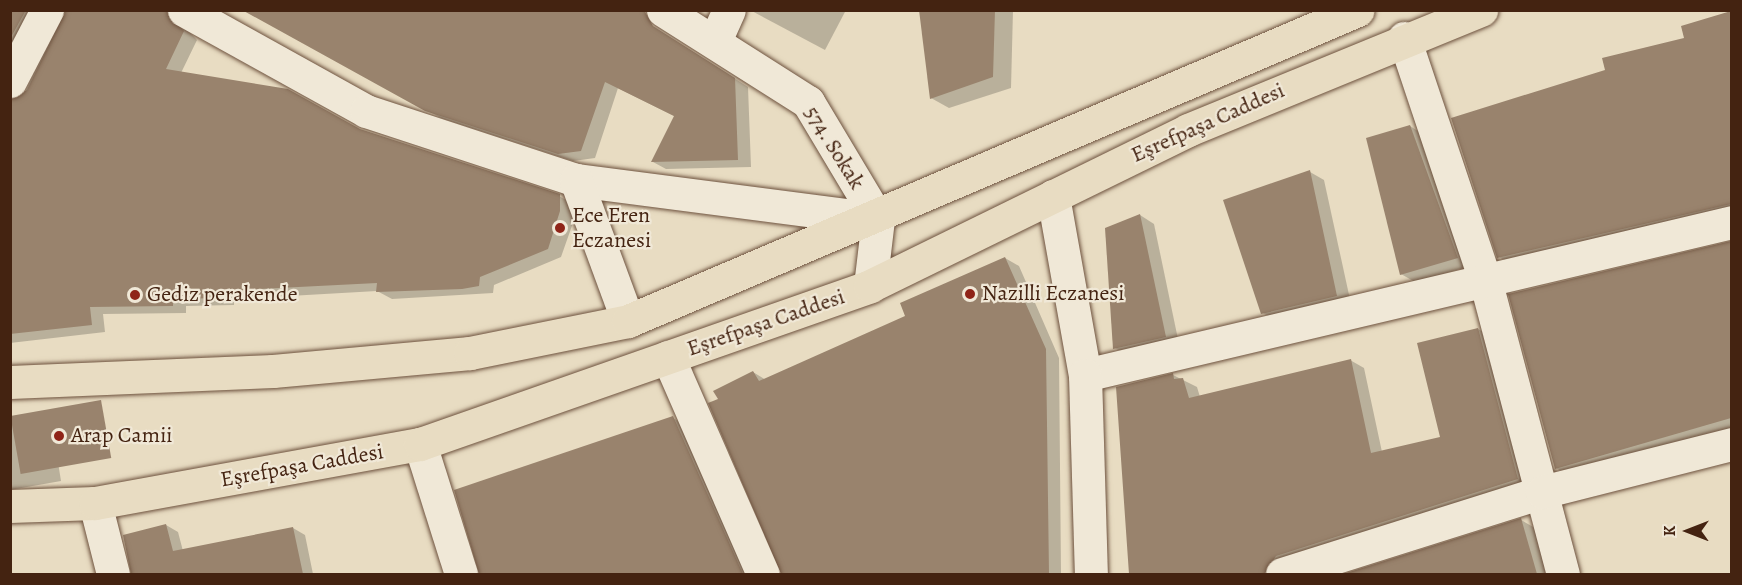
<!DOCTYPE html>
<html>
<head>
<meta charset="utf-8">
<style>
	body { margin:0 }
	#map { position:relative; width:1742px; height:585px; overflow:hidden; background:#e8dcc2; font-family:Alegreya,serif }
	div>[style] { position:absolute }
	.shadow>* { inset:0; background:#0003 }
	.building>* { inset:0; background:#99836d; transform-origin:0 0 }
	.roads { filter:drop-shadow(0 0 2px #6d513d) drop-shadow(0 0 2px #6d513d) }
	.street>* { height:33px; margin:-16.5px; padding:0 16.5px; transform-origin:16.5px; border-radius:16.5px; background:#f0e8d7 }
	.secondary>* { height:33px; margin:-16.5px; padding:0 16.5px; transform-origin:16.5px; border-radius:16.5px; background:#f0e8d7 }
	.primary>* { height:33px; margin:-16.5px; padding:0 16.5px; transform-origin:16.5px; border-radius:16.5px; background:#e8dcc2 }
	.dots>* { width:16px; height:16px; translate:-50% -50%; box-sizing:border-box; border:3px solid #f0e8d7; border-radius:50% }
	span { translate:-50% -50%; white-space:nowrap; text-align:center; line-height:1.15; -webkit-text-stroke:4.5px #f0e8d7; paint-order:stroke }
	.street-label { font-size:22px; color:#442311 }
	.poi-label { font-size:22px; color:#442311 }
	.left { translate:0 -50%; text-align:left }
	.frame { position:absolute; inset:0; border:12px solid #442311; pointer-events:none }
	.north { position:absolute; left:1658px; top:501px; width:60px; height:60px; -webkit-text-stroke:4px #f0e8d7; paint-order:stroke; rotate:270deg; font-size:16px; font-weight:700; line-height:24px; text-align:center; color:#442311 }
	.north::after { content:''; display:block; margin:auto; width:21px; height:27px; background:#442311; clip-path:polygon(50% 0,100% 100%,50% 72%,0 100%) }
</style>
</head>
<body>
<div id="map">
	<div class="shadow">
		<i style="clip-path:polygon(10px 10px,43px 10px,10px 78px)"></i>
		<i style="clip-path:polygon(65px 10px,183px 10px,178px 20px,197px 40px,181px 73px,559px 196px,573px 204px,574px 220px,561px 257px,494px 285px,493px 293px,392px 299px,377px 291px,234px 299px,234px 305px,186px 306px,186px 313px,103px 314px,105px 332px,10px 343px,10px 142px,23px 96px)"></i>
		<i style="clip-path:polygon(244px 10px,682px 45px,748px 87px,751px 167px,666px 169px,653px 162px,676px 117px,618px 88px,595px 158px,573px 161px,441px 118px)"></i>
		<i style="clip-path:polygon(750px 10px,846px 10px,825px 50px)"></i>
		<i style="clip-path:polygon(920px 10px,1013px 10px,1011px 88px,949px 108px,931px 98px)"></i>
		<i style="clip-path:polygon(1732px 12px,1732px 216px,1516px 267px,1499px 257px,1607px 71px,1686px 39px,1682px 27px)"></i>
		<i style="clip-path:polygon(1410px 126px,1424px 135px,1471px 266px,1415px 282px,1401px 274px)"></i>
		<i style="clip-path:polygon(1310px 172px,1324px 180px,1351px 304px,1277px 321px,1263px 313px)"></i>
		<i style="clip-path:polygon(1140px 215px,1154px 224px,1179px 344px,1129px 356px,1115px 348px,1107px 229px)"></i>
		<i style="clip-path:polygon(1732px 243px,1732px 437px,1573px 478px,1556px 468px,1510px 295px)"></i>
		<i style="clip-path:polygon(1005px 258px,1019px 266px,1059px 358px,1061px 574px,783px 574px,720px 400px,753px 372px,766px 380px,907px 316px)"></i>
		<i style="clip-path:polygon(1478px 329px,1492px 337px,1531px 486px,1280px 574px,1130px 574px,1118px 388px,1173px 375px,1197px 387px,1200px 397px,1350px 360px,1364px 368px,1382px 452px,1442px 438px)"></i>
		<i style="clip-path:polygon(10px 416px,52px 425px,61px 481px,10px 490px)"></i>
		<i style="clip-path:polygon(673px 418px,687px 426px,752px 574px,479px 574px)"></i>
		<i style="clip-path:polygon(1521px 520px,1535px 528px,1547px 574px,1348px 574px)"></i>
		<i style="clip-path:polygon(166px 525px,178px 532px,183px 551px,293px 528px,305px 535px,313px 574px,132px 574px,124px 536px)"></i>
	</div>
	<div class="building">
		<i style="clip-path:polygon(10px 10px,26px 10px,10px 39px)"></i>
		<i style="clip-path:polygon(66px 10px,165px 10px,184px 31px,166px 69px,288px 89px,360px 129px,560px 194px,560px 211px,548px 249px,480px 277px,479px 286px,462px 289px,376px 292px,377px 283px,221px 291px,221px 298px,173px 299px,173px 306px,90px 307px,92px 325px,10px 334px,10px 100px,27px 90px)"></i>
		<i style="clip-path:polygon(242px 10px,644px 10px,653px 26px,735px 78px,738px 160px,651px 162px,674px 116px,605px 82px,581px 151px,558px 154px,425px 111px)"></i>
		<i style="clip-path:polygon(919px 10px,995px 10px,993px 77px,930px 99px)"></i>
		<i style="clip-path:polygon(1731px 11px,1731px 204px,1497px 258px,1451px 118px,1605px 70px,1602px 58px,1684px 38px,1681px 26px)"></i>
		<i style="clip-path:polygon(1410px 125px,1458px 258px,1400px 275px,1366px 138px)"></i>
		<i style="clip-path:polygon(1310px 170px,1337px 296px,1261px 314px,1223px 200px)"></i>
		<i style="clip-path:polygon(1140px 214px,1166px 337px,1113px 349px,1105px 228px)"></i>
		<i style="clip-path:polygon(1731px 241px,1731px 418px,1555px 469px,1508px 294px)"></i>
		<i style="clip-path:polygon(1005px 257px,1046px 349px,1049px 574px,781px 574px,708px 403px,718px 399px,713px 391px,753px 371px,759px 381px,905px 316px,900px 303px)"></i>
		<i style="clip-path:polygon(1478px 328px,1518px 479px,1276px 556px,1264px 574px,1129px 574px,1116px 387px,1173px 373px,1174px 379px,1183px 378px,1189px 398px,1351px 359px,1371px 453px,1440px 437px,1417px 343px)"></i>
		<i style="left:101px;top:400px;width:59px;height:92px;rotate:80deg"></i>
		<i style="clip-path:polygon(673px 416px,743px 574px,479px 574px,454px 490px)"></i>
		<i style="clip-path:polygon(1521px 518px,1537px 574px,1343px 574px)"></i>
		<i style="clip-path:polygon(166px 524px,173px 551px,293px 527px,303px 574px,131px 574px,123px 535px)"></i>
	</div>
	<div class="roads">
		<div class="street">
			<i style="left:184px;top:10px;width:208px;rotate:29deg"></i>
			<i style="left:366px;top:111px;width:221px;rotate:18.2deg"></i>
			<i style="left:576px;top:180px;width:305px;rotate:7.4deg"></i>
			<i style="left:1404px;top:38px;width:258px;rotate:71.5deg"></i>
			<i style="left:1486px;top:283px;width:301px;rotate:75.2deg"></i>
			<i style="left:715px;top:41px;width:34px;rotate:-66deg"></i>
			<i style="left:10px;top:81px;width:80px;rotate:-62.5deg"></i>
			<i style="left:576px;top:180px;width:150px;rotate:69.8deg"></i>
			<i style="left:668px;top:357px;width:237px;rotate:66.4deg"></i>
			<i style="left:1085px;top:375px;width:665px;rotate:-13.3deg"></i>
			<i style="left:420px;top:444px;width:136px;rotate:72.5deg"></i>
			<i style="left:95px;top:503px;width:73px;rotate:75.8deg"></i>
			<i style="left:1282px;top:574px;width:273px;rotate:-17.5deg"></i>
			<i style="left:1542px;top:492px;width:196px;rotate:-14.2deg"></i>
		</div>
		<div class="secondary">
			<i style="left:663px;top:10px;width:172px;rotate:32.4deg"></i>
			<i style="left:808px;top:102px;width:136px;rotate:59.1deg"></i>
			<i style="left:878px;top:219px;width:67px;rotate:96.8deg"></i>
			<i style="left:1053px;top:196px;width:182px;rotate:79.9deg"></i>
			<i style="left:1085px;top:375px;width:199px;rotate:88.3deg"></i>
		</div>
		<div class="primary">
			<i style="left:10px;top:382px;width:263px;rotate:-2.4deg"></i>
			<i style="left:273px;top:371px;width:198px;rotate:-5.2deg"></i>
			<i style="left:470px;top:353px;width:161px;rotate:-11.4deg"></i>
			<i style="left:628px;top:321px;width:793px;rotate:-23.08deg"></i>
			<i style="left:10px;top:506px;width:85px;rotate:-2deg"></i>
			<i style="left:95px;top:503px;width:330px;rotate:-10.3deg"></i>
			<i style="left:420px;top:444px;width:477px;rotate:-19.3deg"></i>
			<i style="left:870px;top:286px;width:354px;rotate:-26.1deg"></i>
			<i style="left:1188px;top:130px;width:317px;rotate:-22.3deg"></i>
		</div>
	</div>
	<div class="dots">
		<i style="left:560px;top:228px;background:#8f2418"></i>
		<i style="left:970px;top:294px;background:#8f2418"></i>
		<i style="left:135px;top:295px;background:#8f2418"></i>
		<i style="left:59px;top:436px;background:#8f2418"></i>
	</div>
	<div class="street-label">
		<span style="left:1208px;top:123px;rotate:-24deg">Eşrefpaşa Caddesi</span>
		<span style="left:834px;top:148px;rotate:58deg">574. Sokak</span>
		<span style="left:766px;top:323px;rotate:-19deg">Eşrefpaşa Caddesi</span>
		<span style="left:302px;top:466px;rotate:-10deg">Eşrefpaşa Caddesi</span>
	</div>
	<div class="poi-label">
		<span class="left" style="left:572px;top:228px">Ece Eren<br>Eczanesi</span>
		<span class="left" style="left:982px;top:294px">Nazilli Eczanesi</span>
		<span class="left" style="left:147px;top:295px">Gediz perakende</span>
		<span class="left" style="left:71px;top:436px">Arap Camii</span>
	</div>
	<div class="frame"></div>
	<div class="north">K</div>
</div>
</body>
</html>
